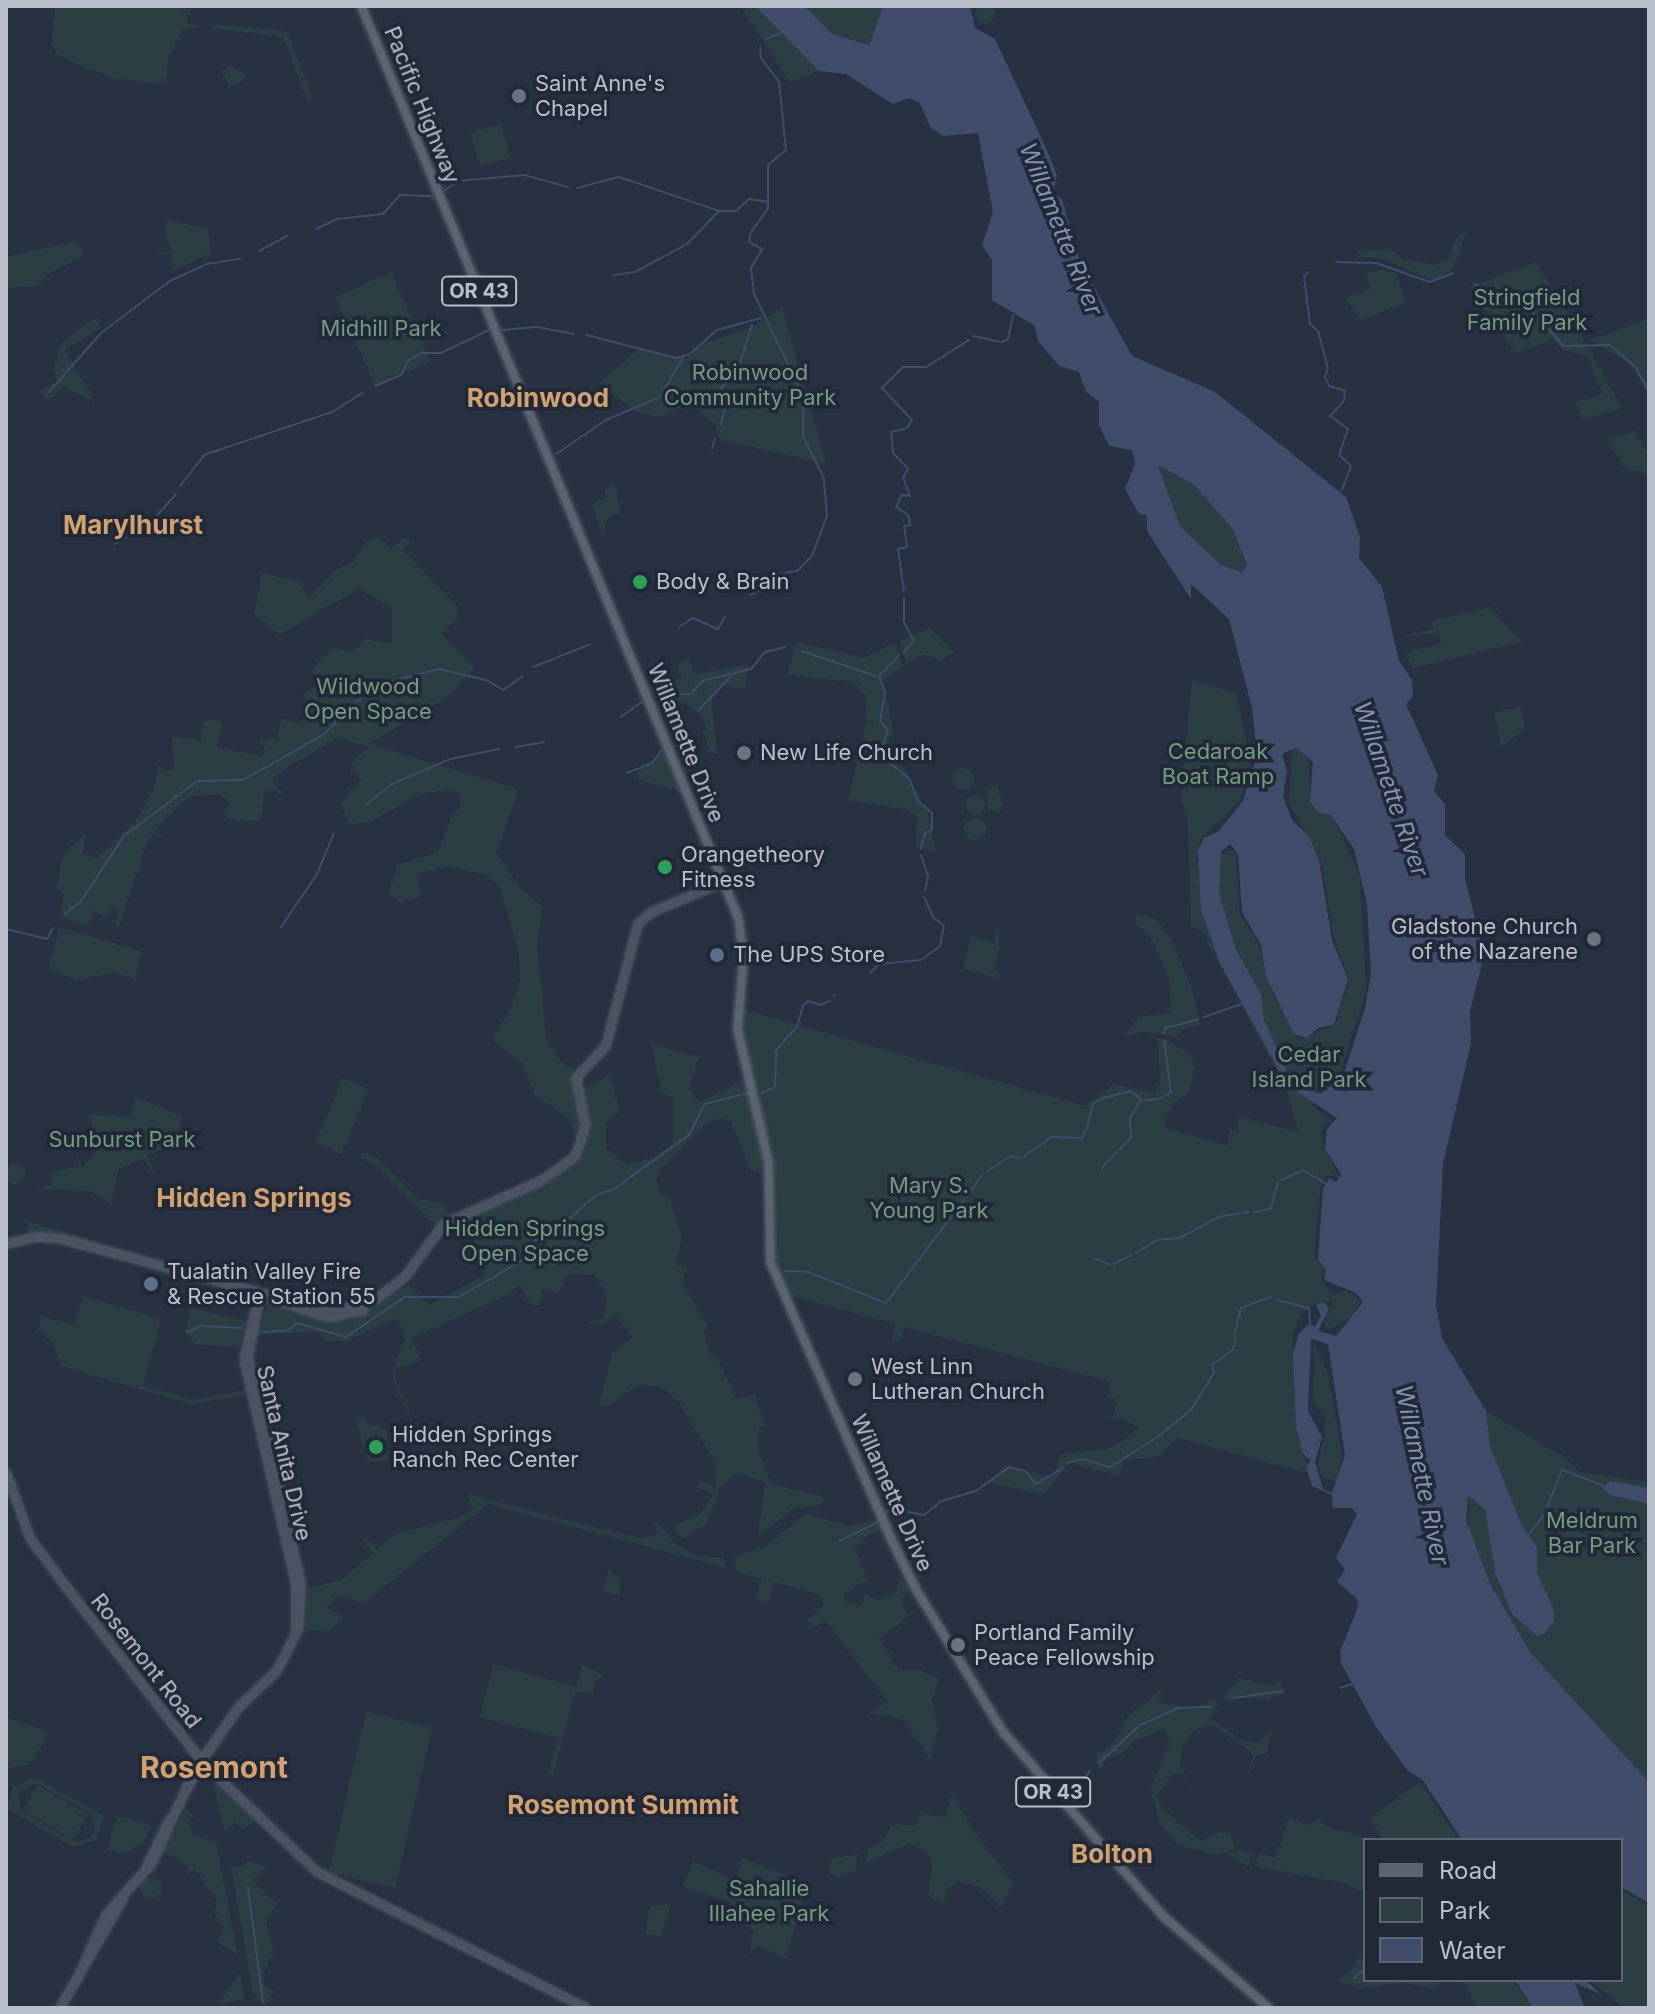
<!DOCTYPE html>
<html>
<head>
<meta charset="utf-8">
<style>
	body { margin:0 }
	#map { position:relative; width:1655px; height:2014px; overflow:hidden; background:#283142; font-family:Inter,sans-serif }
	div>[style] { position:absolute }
	.green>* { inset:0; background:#2a3e43; transform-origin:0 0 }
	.round { border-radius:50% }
	.water>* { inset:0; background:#3f4d6a }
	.stream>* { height:2px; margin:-1px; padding:0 1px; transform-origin:1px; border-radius:1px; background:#3f4d6a }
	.roads { filter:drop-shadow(0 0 2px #5a616f) drop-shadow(0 0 2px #5a616f) }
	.secondary>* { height:6px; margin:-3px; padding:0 3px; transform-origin:3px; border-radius:3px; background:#4b5264 }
	.primary>* { height:7px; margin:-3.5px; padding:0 3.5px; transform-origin:3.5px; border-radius:3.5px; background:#5b6271 }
	.dots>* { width:22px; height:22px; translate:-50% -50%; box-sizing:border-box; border:4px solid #212837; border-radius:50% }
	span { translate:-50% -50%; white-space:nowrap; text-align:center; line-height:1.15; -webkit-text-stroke:7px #212837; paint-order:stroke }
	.shield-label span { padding:2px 6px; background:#212837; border:2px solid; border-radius:6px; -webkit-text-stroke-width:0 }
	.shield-label { font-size:20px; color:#b9bfcb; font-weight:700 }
	.poi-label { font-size:22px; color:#b9bfcb }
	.left { translate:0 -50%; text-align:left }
	.right { translate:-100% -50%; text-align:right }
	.street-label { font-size:22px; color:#b9bfcb }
	.park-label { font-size:22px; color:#729b7f }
	.water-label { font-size:24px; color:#8392b1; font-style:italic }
	.quarter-label { font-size:26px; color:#d1a26e; font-weight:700 }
	.district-label { font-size:30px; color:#d1a26e; font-weight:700 }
	.frame { position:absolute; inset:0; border:8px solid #b9bfcb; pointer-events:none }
	.legend { position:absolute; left:1363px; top:1838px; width:260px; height:144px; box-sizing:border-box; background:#212837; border:2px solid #5e6472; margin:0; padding:10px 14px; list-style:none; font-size:24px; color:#b9bfcb }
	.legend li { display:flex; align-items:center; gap:16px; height:40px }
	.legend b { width:40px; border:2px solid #5e6472 }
</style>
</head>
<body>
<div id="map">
	<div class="green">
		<i class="round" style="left:975px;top:4px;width:20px;height:20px"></i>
		<i style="clip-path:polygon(55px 6px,170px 6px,191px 10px,186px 23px,203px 27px,182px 29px,169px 57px,166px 84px,114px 79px,58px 56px,52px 45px)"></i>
		<i style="clip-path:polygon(740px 6px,755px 6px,773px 20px,819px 71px,789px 82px)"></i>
		<i style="clip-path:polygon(805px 6px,883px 6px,869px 45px,832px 34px)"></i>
		<i style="clip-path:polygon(213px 24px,287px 31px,312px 97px,309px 104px,283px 37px,211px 28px)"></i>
		<i style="clip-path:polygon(229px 66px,247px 74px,240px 84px,229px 85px,222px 72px)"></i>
		<i style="left:501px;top:124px;width:35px;height:32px;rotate:74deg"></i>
		<i style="clip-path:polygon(167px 220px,208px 228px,211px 253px,172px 271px,172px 254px,154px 254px,172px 251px,165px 233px)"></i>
		<i style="clip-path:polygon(1467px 231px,1453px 268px,1434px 281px,1378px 257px,1359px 258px,1358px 251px,1391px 249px,1402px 259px,1435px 265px,1448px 259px,1458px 235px)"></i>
		<i style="clip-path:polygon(76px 241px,84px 256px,49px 273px,39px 286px,6px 288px,6px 257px)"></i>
		<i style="clip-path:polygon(1536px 262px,1584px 340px,1622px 408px,1583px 420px,1575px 403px,1602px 394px,1588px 356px,1565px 351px,1553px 340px,1516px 353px,1470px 287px)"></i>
		<i style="clip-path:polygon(1380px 270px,1396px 273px,1406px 303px,1361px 320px,1345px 298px,1370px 288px,1366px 272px)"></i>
		<i style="left:391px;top:272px;width:98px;height:61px;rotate:66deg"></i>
		<i style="clip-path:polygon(782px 307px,826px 464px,721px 440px,714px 424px,689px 403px,661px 417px,639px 413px,602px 386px,601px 381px,640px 348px,687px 359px,704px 343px,751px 328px)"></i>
		<i style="clip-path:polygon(96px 317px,101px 328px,65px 349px,95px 402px,62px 387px,48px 401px,40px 391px,57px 381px,54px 371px,61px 343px)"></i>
		<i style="clip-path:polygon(1649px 319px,1649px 394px,1627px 362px,1589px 340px)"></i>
		<i style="clip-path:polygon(1634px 431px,1649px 455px,1649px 482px,1645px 471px,1627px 471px,1607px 440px)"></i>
		<i style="clip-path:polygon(1158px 465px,1194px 485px,1233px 529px,1247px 565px,1242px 572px,1221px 565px,1180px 526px)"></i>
		<i style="clip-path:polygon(611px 484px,617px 488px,620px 513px,610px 516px,602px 534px,592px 504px,606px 497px,604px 490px)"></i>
		<i style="clip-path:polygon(379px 537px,391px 548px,404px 537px,411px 542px,403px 550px,457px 606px,457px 619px,441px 634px,475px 668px,447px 697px,369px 744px,519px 789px,496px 853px,520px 888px,543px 907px,537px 943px,546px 1039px,560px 1061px,574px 1070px,572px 1087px,582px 1123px,579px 1146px,569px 1119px,535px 1095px,522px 1063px,492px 1040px,511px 1009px,520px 980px,519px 953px,500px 888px,488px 875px,447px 866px,416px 874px,422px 896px,400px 902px,389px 894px,397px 865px,438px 852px,452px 815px,461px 808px,459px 794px,450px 790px,420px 794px,370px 822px,349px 824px,341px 803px,361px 779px,351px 770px,352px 762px,368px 747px,339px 738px,292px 764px,272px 779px,286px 797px,272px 789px,264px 792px,261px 822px,228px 819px,223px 812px,231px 803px,218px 794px,191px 796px,195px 810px,189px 797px,155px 830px,168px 842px,154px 832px,147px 844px,119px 927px,114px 926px,118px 914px,113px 907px,107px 917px,93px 911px,88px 926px,60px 916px,64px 893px,56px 889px,64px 853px,86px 834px,83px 853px,96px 859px,136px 820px,154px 789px,158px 766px,168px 772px,174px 768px,172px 736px,200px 740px,203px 722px,213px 718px,223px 725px,217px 747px,261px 756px,266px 751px,259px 741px,277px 738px,282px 719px,299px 723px,311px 713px,303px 694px,315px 687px,312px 670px,327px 653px,333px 648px,352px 652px,365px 639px,392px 643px,392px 609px,359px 588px,280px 635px,254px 614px,262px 573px,299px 581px,308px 598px,336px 570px,354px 561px,369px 539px)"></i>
		<i style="clip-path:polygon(1490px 607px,1522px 642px,1413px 668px,1404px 653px,1441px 644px,1439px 633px,1399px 637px,1433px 629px,1432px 621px)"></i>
		<i style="clip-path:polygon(930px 628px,955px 653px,940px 660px,922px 654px,906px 665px,900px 641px)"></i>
		<i style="clip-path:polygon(796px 642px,864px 658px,895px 643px,903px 667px,883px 680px,893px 733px,885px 748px,906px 771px,927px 812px,936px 852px,916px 847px,917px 816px,905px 809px,848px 800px,867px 720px,865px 695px,852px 682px,787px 675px)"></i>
		<i style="clip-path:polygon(688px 658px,695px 674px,748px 665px,745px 688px,722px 686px,712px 701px,717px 753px,711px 752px,702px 732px,707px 729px,701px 715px,685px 703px,659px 705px,653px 691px,681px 677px,677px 665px)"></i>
		<i style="clip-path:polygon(1192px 680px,1236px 693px,1251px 760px,1240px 801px,1201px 838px,1196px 862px,1231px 850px,1236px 853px,1240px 914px,1258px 943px,1272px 992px,1299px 1040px,1335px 1025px,1349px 981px,1334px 938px,1321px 861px,1289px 803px,1292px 750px,1301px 750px,1309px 761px,1311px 798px,1333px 817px,1360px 876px,1366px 991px,1340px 1075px,1319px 1091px,1312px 1105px,1332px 1121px,1323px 1127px,1322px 1142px,1339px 1178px,1328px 1175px,1321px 1185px,1314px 1257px,1324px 1268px,1321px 1280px,1334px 1295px,1346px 1290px,1361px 1302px,1349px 1319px,1329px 1329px,1324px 1324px,1333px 1301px,1316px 1302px,1301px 1315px,1293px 1335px,1296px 1431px,1310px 1474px,1177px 1438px,1159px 1457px,1124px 1460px,1119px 1476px,1069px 1463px,1044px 1494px,988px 1483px,1005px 1466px,1053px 1478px,1060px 1454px,1109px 1449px,1140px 1428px,1124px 1419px,1110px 1420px,1119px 1400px,1107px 1397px,1111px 1382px,904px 1327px,900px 1341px,892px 1339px,895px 1324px,788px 1295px,773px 1254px,773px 1155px,743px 1046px,741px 1009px,1085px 1106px,1114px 1084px,1155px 1093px,1160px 1085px,1158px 1038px,1167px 1040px,1191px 1055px,1195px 1067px,1189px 1092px,1175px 1101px,1164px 1120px,1168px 1129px,1228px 1145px,1230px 1129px,1238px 1131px,1238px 1116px,1299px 1132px,1286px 1088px,1201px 930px,1191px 927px,1188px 824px,1181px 797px)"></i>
		<i style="clip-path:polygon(1521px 707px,1525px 728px,1501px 748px,1495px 712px)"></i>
		<i style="clip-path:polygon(664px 752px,679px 791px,638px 780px,638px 770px)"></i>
		<i class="round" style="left:952px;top:768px;width:22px;height:22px"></i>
		<i style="clip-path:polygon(997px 785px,1003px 804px,1001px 812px,988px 810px,988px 790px)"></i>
		<i class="round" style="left:965px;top:795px;width:20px;height:20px"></i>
		<i class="round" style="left:964px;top:818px;width:22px;height:22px"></i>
		<i style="clip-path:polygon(1136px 914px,1154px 917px,1172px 940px,1191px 986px,1201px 1025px,1185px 1027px,1176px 1037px,1146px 1032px,1124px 1036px,1139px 1017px,1169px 1013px,1171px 985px,1151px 937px,1136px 925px)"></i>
		<i style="clip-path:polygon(59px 927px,141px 951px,135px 979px,115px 973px,77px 980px,53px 972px,49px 967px)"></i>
		<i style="clip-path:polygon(997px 927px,1000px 947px,994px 970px,1002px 973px,1000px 979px,963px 969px,971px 936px,993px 942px)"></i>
		<i style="clip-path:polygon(649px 1034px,655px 1045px,699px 1057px,689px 1088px,699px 1102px,744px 1080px,759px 1132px,764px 1172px,751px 1170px,730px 1121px,720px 1118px,705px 1124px,658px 1172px,656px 1181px,660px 1196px,669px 1196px,682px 1238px,676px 1265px,688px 1268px,681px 1282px,708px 1325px,704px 1333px,711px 1356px,718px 1358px,736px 1399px,755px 1395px,765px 1425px,759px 1429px,757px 1448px,772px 1484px,825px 1497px,823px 1505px,794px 1508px,758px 1537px,765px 1482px,735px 1473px,720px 1488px,706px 1524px,684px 1539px,672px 1528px,702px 1512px,713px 1494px,698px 1488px,700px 1480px,715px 1486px,716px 1464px,678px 1401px,661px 1387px,640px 1385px,605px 1407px,599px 1405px,612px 1352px,632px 1338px,616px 1315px,604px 1323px,586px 1323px,604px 1318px,607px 1294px,594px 1275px,569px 1273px,558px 1293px,543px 1289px,539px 1305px,533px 1306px,519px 1285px,506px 1296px,411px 1338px,421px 1360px,395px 1369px,395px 1378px,423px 1448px,393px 1379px,393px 1369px,405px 1338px,397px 1318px,348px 1341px,327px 1341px,318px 1332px,257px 1335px,267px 1305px,347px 1321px,408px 1285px,429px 1305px,486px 1274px,465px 1219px,545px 1185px,579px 1162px,592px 1131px,582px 1090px,610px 1075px,619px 1111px,606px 1122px,606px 1149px,627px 1164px,652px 1158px,673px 1144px,673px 1097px,662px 1093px)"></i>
		<i style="left:343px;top:1078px;width:28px;height:70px;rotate:23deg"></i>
		<i style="clip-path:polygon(136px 1097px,183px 1117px,172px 1144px,147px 1156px,159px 1180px,143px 1158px,119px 1169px,110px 1204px,93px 1192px,36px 1188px,52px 1185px,51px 1171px,79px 1167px,75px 1152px,82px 1167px,96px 1152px,96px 1133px,87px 1114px,130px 1117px)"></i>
		<i style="clip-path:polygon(362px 1151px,381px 1161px,418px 1199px,443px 1203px,449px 1215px,436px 1226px,377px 1166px,360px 1157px)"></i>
		<i class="round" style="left:5px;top:1164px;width:20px;height:20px"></i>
		<i style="clip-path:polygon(26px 1221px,100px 1242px,99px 1243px,57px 1232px,28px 1232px)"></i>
		<i style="clip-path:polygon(83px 1296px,161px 1319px,143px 1386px,193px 1400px,246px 1390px,247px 1395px,190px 1404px,61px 1366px,53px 1343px,38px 1329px,41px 1316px,74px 1325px)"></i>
		<i style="clip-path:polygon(191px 1308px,246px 1321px,239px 1347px,194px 1344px,185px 1332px)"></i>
		<i style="clip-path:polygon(1314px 1342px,1328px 1374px,1342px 1454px,1337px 1481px,1322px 1477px,1318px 1463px,1325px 1433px,1324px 1415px,1313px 1401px)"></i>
		<i style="clip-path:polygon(1486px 1411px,1563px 1456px,1579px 1472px,1649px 1482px,1649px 1782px,1530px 1652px,1490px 1584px,1469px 1530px,1468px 1496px,1485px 1509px,1500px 1588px,1537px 1636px,1550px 1628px,1554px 1610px,1537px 1572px,1537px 1547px,1522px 1526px,1490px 1446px)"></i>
		<i style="clip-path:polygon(362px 1415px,368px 1424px,387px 1429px,388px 1460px,368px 1463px,356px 1419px)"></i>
		<i style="clip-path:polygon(467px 1494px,639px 1538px,657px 1535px,654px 1519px,678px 1546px,698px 1556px,724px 1558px,726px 1568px,488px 1504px,363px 1604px,339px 1595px,327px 1607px,344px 1617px,329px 1631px,306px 1630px,307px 1588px,341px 1580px,373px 1553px,363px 1540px,366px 1537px,377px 1549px,395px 1534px,457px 1518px,473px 1510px)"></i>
		<i style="clip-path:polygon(805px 1514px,851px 1526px,879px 1519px,884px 1530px,870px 1534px,855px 1549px,868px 1579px,843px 1595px,847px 1602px,860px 1606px,866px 1594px,879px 1600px,895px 1592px,900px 1581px,906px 1583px,909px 1589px,901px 1600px,908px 1617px,879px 1639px,899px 1671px,918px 1670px,940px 1678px,932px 1700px,938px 1729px,930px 1760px,902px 1719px,869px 1713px,888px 1702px,825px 1620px,813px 1628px,807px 1621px,824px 1604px,817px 1594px,774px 1582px,768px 1603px,756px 1599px,761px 1579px,737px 1572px,733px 1557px,766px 1546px)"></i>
		<i style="clip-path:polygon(609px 1569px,619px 1581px,620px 1596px,603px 1591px)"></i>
		<i style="clip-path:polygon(494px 1664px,576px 1687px,583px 1665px,605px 1676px,595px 1680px,592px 1693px,575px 1692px,553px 1776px,548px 1774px,558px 1738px,479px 1717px)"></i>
		<i style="clip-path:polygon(1239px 1678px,1269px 1686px,1279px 1680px,1285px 1693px,1268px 1700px,1238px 1696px,1232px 1704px,1223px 1697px)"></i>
		<i style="clip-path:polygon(1167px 1685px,1157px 1697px,1160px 1702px,1196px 1709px,1212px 1698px,1220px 1704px,1209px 1718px,1232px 1733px,1237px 1740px,1258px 1743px,1272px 1728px,1266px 1754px,1256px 1755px,1245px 1782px,1254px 1755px,1212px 1724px,1194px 1730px,1182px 1745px,1180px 1763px,1193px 1794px,1182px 1773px,1173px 1774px,1156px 1796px,1166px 1812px,1200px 1841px,1219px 1832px,1231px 1834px,1235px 1850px,1252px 1853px,1248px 1866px,1226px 1853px,1214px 1855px,1175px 1843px,1159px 1821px,1151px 1788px,1170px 1743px,1164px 1729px,1133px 1741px,1122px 1754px,1106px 1758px,1102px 1769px,1097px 1765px,1097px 1753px,1113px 1744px,1127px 1717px)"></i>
		<i style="left:366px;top:1712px;width:68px;height:165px;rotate:13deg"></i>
		<i style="clip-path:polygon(6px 1717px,50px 1732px,29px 1764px,6px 1769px)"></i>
		<i style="clip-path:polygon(evenodd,28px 1778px,41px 1780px,104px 1816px,96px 1840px,73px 1847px,7px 1809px,13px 1788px,28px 1778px,37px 1783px,90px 1814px,95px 1825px,91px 1837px,75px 1842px,21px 1811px,18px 1791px,37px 1783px)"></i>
		<i style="clip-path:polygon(213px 1782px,239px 1806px,255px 1820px,243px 1830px,234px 1822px,224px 1832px)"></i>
		<i style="clip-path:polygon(1419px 1783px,1430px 1797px,1459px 1840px,1381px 1840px,1371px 1816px)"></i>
		<i style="left:37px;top:1785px;width:59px;height:29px;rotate:30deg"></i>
		<i style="clip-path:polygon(953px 1794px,971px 1827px,1013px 1883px,1002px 1908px,982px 1888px,958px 1881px,946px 1890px,944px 1904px,928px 1896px,932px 1864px,926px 1850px,909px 1844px,865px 1863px,869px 1848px,884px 1841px,891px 1824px,915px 1826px,921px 1812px,944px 1818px)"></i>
		<i style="clip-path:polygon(187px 1808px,194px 1817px,189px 1820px,192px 1834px,216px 1843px,238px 1955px,217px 1941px,225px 1928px,214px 1913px,217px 1902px,195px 1869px,186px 1875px,188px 1866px,162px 1851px)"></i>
		<i style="clip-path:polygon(118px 1816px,152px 1825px,143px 1843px,126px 1853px,106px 1851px)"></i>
		<i style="clip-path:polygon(1289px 1818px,1308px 1825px,1319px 1819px,1328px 1827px,1371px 1840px,1365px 1840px,1365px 1893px,1342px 1882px,1254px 1867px,1258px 1853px,1275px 1857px)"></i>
		<i style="clip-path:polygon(857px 1854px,856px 1870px,837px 1877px,828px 1872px,832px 1858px)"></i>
		<i style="clip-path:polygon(742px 1858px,807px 1883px,786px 1959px,757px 1946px,750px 1955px,753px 1930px,727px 1915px,731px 1902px,683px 1887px,692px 1861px,736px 1880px)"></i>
		<i style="clip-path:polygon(248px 1861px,266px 1867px,253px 1881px,277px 1904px,266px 1923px,274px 1952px,263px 1975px,265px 1985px,274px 1991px,265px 2005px,253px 1994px,231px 1866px,244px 1867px)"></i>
		<i class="round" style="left:140px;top:1877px;width:22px;height:22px"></i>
		<i style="clip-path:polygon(1621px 1890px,1649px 1906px,1649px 2008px,1624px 2008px,1589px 1980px,1621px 1980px)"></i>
		<i style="clip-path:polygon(671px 1904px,661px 1936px,645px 1935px,650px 1905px)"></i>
		<i style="clip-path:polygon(1359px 1955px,1365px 1958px,1365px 1980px,1442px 1980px,1435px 1989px,1404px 1983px,1361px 1988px,1337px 1981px,1353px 1969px)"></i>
		<i style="clip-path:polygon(240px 1972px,244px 2000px,218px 2003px)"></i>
		<i style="clip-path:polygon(1462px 1980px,1513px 1980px,1532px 2008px,1476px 2006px)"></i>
	</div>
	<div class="water">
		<i style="clip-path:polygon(evenodd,755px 6px,805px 6px,832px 34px,869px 45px,883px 6px,970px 6px,975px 28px,995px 39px,1051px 159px,1057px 176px,1053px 193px,1062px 199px,1080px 262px,1132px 356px,1215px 392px,1346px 497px,1360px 537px,1359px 558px,1382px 587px,1399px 661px,1412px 680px,1413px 696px,1406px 704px,1438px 775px,1434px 791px,1445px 804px,1445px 835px,1465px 854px,1465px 879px,1480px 936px,1482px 964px,1470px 1011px,1471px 1043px,1443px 1164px,1436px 1305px,1442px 1338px,1486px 1411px,1490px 1446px,1522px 1526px,1537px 1547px,1537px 1572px,1554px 1610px,1554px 1621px,1545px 1633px,1537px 1636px,1512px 1614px,1495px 1572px,1485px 1509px,1468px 1496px,1466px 1520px,1490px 1584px,1530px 1652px,1649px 1782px,1649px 1903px,1621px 1887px,1621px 1840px,1462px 1840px,1423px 1780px,1408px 1771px,1376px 1727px,1341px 1663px,1340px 1652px,1358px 1607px,1357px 1599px,1337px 1582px,1345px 1569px,1336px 1558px,1357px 1514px,1352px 1508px,1333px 1508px,1332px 1495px,1312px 1486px,1306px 1466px,1311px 1461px,1303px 1453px,1296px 1428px,1293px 1354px,1299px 1333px,1309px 1324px,1315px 1327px,1321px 1316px,1316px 1304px,1324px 1302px,1329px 1309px,1318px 1331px,1336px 1336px,1363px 1302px,1356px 1293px,1324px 1280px,1326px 1270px,1318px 1260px,1323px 1189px,1329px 1178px,1336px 1182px,1341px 1174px,1325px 1149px,1327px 1129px,1337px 1118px,1287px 1085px,1219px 961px,1201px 910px,1198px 850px,1204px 838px,1219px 831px,1243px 801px,1257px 755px,1252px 708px,1229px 619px,1191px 584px,1191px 599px,1147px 531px,1147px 515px,1139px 514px,1125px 489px,1135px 464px,1132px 450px,1109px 446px,1099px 425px,1099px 402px,1086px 392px,1079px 372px,1059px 366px,1038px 341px,1035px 326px,992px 300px,992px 260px,982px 245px,993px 212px,978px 133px,943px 136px,931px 128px,919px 102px,909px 98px,893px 104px,846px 74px,819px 71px,755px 6px,1158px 465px,1194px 485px,1233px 529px,1247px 565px,1242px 572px,1221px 565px,1180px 526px,1158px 465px,755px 6px,1296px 748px,1313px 762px,1310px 802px,1318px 812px,1331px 815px,1354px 849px,1367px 903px,1371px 974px,1365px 1008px,1343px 1076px,1320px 1094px,1294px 1084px,1289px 1076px,1264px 1020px,1261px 994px,1236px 950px,1219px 893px,1221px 852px,1230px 844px,1238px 854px,1242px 912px,1261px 945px,1266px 977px,1294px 1034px,1307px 1038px,1318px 1028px,1334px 1025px,1348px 979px,1332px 940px,1319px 860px,1309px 837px,1292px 820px,1283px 796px,1287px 770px,1282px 754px,1296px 748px,755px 6px,1311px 1339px,1328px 1344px,1345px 1455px,1332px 1493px,1323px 1489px,1315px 1462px,1322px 1437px,1308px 1411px,1311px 1339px)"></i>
		<i style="clip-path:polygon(1610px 1481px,1649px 1488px,1649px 1504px,1610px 1495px,1603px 1488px)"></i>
		<i style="clip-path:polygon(1515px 1980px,1586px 1980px,1600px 1994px,1575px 1983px,1585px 2008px,1533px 2008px)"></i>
	</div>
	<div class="stream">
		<i style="left:766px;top:39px;width:18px;rotate:-22deg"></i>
		<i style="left:577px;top:188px;width:43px;rotate:-14.7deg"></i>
		<i style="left:619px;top:177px;width:106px;rotate:18.8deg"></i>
		<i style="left:719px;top:211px;width:17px"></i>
		<i style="left:736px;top:211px;width:18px;rotate:-43deg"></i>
		<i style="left:749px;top:199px;width:18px;rotate:9deg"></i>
		<i style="left:445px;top:190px;width:17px;rotate:-33deg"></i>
		<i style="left:459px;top:181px;width:65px;rotate:-5.3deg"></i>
		<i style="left:524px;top:175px;width:46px;rotate:15.3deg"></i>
		<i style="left:316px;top:229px;width:23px;rotate:-25deg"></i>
		<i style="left:337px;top:219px;width:46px;rotate:-6.2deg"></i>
		<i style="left:383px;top:214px;width:25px;rotate:-48deg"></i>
		<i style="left:400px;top:195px;width:33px;rotate:2deg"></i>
		<i style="left:259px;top:251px;width:32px;rotate:-28deg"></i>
		<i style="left:1336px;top:262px;width:40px;rotate:1.4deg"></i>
		<i style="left:1376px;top:263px;width:57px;rotate:19.4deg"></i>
		<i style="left:1430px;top:282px;width:25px;rotate:-21deg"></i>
		<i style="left:1308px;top:272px;width:6px;rotate:129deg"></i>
		<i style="left:1304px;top:277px;width:47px;rotate:82.7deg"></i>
		<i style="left:1310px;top:324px;width:11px;rotate:41deg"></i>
		<i style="left:1318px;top:331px;width:38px;rotate:75deg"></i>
		<i style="left:1328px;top:368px;width:9px;rotate:108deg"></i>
		<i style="left:1325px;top:377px;width:10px;rotate:66deg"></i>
		<i style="left:1329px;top:386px;width:17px;rotate:17deg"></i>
		<i style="left:1345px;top:391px;width:10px;rotate:96deg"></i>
		<i style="left:1344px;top:401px;width:21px;rotate:133deg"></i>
		<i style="left:1330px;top:416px;width:22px;rotate:36deg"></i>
		<i style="left:1348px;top:429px;width:28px;rotate:109deg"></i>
		<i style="left:1339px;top:455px;width:16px;rotate:43deg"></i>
		<i style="left:1351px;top:466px;width:26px;rotate:111deg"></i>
		<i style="left:614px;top:275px;width:21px;rotate:-8deg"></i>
		<i style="left:635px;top:272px;width:59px;rotate:-28.3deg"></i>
		<i style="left:687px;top:244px;width:46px;rotate:-45.9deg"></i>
		<i style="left:1474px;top:284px;width:64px;rotate:25.8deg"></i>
		<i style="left:1532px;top:312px;width:47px;rotate:46.7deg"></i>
		<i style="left:1564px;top:346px;width:46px;rotate:-1.2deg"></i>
		<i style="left:1610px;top:345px;width:35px;rotate:41deg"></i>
		<i style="left:1636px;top:368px;width:26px;rotate:61deg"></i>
		<i style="left:503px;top:330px;width:34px;rotate:-5deg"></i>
		<i style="left:537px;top:327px;width:37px;rotate:11deg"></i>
		<i style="left:586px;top:335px;width:93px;rotate:14.3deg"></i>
		<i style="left:676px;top:358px;width:15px;rotate:-16deg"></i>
		<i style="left:690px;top:354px;width:36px;rotate:-42deg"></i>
		<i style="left:717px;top:330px;width:46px;rotate:-15.3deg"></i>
		<i style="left:973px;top:336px;width:30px;rotate:12deg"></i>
		<i style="left:1002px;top:342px;width:7px;rotate:-27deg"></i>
		<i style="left:1008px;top:339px;width:24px;rotate:-78deg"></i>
		<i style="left:375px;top:386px;width:28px;rotate:-23deg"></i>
		<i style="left:401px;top:375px;width:17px;rotate:-62deg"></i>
		<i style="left:409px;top:360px;width:14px;rotate:-30deg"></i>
		<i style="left:421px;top:353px;width:20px"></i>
		<i style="left:441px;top:353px;width:53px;rotate:-25.6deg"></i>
		<i style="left:49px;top:392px;width:79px;rotate:-48.6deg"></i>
		<i style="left:101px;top:333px;width:86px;rotate:-37deg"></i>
		<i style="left:170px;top:281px;width:41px;rotate:-24.7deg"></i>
		<i style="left:207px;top:264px;width:33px;rotate:-9deg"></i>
		<i style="left:721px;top:424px;width:23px;rotate:-77deg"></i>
		<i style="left:726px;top:402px;width:14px;rotate:-111deg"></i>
		<i style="left:721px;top:389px;width:26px;rotate:-50deg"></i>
		<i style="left:738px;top:369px;width:46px;rotate:-72.3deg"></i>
		<i style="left:712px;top:448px;width:10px;rotate:-73deg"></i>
		<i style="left:556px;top:454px;width:60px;rotate:-34.2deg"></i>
		<i style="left:606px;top:420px;width:59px;rotate:-23.1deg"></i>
		<i style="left:660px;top:397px;width:48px;rotate:-59.7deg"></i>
		<i style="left:180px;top:486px;width:39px;rotate:-52deg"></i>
		<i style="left:204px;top:455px;width:135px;rotate:-18.6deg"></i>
		<i style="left:332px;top:412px;width:36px;rotate:-32deg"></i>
		<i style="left:115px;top:544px;width:41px;rotate:-31deg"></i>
		<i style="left:150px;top:523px;width:39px;rotate:-48deg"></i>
		<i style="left:904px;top:591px;width:42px;rotate:-98.1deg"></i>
		<i style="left:898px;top:549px;width:9px;rotate:-13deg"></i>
		<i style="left:907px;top:547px;width:21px;rotate:-98deg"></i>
		<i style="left:904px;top:526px;width:6px;rotate:-9deg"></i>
		<i style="left:910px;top:525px;width:10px;rotate:-101deg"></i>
		<i style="left:908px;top:515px;width:14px;rotate:-146deg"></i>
		<i style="left:896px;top:507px;width:13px;rotate:-63deg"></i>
		<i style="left:902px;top:495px;width:8px;rotate:7deg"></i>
		<i style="left:910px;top:496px;width:19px;rotate:-111deg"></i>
		<i style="left:903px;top:478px;width:10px;rotate:-61deg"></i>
		<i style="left:908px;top:469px;width:22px;rotate:-133deg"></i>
		<i style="left:893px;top:453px;width:21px;rotate:-95deg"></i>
		<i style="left:891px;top:432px;width:16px;rotate:-14deg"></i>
		<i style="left:907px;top:428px;width:9px;rotate:-58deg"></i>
		<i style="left:912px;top:420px;width:44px;rotate:-133.2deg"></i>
		<i style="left:882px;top:388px;width:30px;rotate:-45deg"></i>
		<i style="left:903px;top:367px;width:23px"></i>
		<i style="left:926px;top:367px;width:51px;rotate:-32.1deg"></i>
		<i style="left:750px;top:595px;width:17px;rotate:-24deg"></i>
		<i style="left:766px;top:588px;width:18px;rotate:-49deg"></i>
		<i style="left:778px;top:574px;width:19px;rotate:-9deg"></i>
		<i style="left:797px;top:571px;width:21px;rotate:-45deg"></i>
		<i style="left:812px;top:556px;width:43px;rotate:-69.4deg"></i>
		<i style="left:827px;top:516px;width:38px;rotate:-95deg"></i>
		<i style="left:824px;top:478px;width:47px;rotate:-116.6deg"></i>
		<i style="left:803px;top:436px;width:39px;rotate:-89deg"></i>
		<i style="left:804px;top:397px;width:114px;rotate:-115.9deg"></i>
		<i style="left:754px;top:294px;width:26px;rotate:-97deg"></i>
		<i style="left:751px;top:268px;width:22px;rotate:-60deg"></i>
		<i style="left:762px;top:249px;width:15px;rotate:-152deg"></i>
		<i style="left:749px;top:242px;width:10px;rotate:-79deg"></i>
		<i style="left:751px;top:232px;width:29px;rotate:-54deg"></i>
		<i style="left:768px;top:209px;width:44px;rotate:-90deg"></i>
		<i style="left:768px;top:165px;width:23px;rotate:-40deg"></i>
		<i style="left:786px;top:150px;width:68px;rotate:-95.9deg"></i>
		<i style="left:779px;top:82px;width:30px;rotate:-127deg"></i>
		<i style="left:761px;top:58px;width:11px;rotate:-95deg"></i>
		<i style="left:679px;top:627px;width:17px;rotate:-33deg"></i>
		<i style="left:693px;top:618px;width:27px;rotate:24deg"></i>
		<i style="left:718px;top:629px;width:14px;rotate:-60deg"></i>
		<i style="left:802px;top:651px;width:78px;rotate:18.7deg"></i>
		<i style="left:904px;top:652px;width:15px;rotate:-48deg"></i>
		<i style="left:914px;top:641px;width:21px;rotate:-118deg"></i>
		<i style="left:904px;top:622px;width:24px;rotate:-90deg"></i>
		<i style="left:899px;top:655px;width:29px;rotate:134deg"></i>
		<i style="left:879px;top:676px;width:17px;rotate:69deg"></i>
		<i style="left:885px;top:692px;width:28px;rotate:100deg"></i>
		<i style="left:880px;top:720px;width:14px;rotate:54deg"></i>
		<i style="left:888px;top:731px;width:25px;rotate:111deg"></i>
		<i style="left:879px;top:754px;width:38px;rotate:39deg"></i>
		<i style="left:909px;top:778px;width:25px;rotate:69deg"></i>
		<i style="left:918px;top:801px;width:18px;rotate:41deg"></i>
		<i style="left:932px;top:813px;width:17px;rotate:90deg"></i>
		<i style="left:932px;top:830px;width:8px;rotate:157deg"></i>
		<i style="left:925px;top:833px;width:16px;rotate:105deg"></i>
		<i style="left:533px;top:667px;width:62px;rotate:-21.6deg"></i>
		<i style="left:659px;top:695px;width:32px;rotate:-2deg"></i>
		<i style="left:691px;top:694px;width:17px;rotate:-50deg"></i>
		<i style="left:702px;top:681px;width:50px;rotate:-13.8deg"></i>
		<i style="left:751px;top:669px;width:22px;rotate:-51deg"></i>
		<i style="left:765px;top:652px;width:21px;rotate:-14deg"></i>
		<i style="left:698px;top:711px;width:47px;rotate:-46.7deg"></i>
		<i style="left:621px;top:717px;width:26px;rotate:-36deg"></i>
		<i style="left:516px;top:747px;width:29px;rotate:-10deg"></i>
		<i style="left:627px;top:773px;width:27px;rotate:-22deg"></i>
		<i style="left:652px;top:763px;width:15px;rotate:-53deg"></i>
		<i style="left:366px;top:805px;width:33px;rotate:-39deg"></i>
		<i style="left:392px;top:784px;width:63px;rotate:-23.3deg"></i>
		<i style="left:450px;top:759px;width:50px;rotate:-11.5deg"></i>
		<i style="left:921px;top:855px;width:23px;rotate:72deg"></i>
		<i style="left:928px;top:877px;width:14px;rotate:102deg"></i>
		<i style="left:65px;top:914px;width:22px;rotate:-39deg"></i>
		<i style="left:82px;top:900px;width:77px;rotate:-56.7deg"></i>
		<i style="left:124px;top:836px;width:91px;rotate:-37deg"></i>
		<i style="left:197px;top:781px;width:46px;rotate:-1.2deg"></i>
		<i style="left:243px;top:780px;width:92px;rotate:-29.4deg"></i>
		<i style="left:323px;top:735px;width:49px;rotate:-45deg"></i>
		<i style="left:358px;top:700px;width:39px;rotate:-29deg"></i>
		<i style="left:392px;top:681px;width:49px;rotate:-14.3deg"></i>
		<i style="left:439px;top:669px;width:48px;rotate:13.2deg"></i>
		<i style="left:486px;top:680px;width:20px;rotate:30deg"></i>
		<i style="left:503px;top:690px;width:24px;rotate:-35deg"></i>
		<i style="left:281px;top:927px;width:64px;rotate:-55.8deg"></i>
		<i style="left:317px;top:874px;width:44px;rotate:-67.5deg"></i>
		<i style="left:6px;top:929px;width:42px;rotate:13.7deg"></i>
		<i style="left:47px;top:939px;width:13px;rotate:-61deg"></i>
		<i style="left:870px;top:973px;width:13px;rotate:-45deg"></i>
		<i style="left:879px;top:964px;width:42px;rotate:-5.4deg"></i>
		<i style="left:921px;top:960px;width:24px;rotate:-36deg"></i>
		<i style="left:940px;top:946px;width:20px;rotate:-79deg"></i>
		<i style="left:944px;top:926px;width:14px;rotate:-141deg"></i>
		<i style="left:933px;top:917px;width:22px;rotate:-114deg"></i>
		<i style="left:834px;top:996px;width:1px;rotate:-45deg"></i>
		<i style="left:1204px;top:1017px;width:42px;rotate:-19.3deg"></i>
		<i style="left:1164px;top:1034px;width:6px;rotate:-81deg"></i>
		<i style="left:1165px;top:1028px;width:34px;rotate:-14deg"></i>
		<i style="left:762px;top:1093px;width:14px;rotate:-25deg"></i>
		<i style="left:775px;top:1087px;width:37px;rotate:-88deg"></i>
		<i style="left:776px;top:1050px;width:31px;rotate:-48deg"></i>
		<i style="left:797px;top:1027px;width:22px;rotate:-74deg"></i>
		<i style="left:803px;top:1006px;width:7px;rotate:-45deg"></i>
		<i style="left:808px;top:1001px;width:13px;rotate:18deg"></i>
		<i style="left:820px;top:1005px;width:11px;rotate:-22deg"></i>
		<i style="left:1087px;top:1128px;width:25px;rotate:-76deg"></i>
		<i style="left:1093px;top:1104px;width:12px;rotate:-31deg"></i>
		<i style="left:1103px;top:1098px;width:29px;rotate:-14deg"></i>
		<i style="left:1131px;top:1091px;width:15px;rotate:42deg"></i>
		<i style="left:1142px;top:1101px;width:17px;rotate:-7deg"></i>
		<i style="left:1159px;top:1099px;width:14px;rotate:-30deg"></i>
		<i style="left:1171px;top:1092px;width:52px;rotate:-97.7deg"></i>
		<i style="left:1120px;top:1149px;width:16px;rotate:-45deg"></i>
		<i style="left:1131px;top:1138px;width:20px;rotate:-93deg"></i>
		<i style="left:1130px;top:1118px;width:20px;rotate:-60deg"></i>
		<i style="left:1024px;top:1156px;width:33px;rotate:-35deg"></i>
		<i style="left:1051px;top:1137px;width:31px;rotate:2deg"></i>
		<i style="left:1082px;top:1138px;width:8px;rotate:-67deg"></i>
		<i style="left:1101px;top:1169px;width:24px;rotate:-48deg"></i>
		<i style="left:987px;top:1171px;width:28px;rotate:-32deg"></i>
		<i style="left:1011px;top:1156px;width:9px;rotate:13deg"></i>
		<i style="left:1282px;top:1180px;width:23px;rotate:-25deg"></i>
		<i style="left:1303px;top:1170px;width:26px;rotate:31deg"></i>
		<i style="left:966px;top:1197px;width:27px;rotate:-54deg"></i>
		<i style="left:1245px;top:1213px;width:4px;rotate:-14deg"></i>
		<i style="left:1254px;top:1213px;width:18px;rotate:-16deg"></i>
		<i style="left:1271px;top:1208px;width:27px;rotate:-75deg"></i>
		<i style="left:1136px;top:1253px;width:25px;rotate:-32deg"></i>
		<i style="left:1157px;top:1240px;width:22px;rotate:-5deg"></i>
		<i style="left:1179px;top:1238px;width:45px;rotate:-27.7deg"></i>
		<i style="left:1219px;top:1217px;width:23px;rotate:-10deg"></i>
		<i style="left:1094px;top:1258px;width:17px;rotate:24deg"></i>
		<i style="left:1114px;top:1264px;width:20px;rotate:-27deg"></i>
		<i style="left:785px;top:1271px;width:23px;rotate:2deg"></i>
		<i style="left:808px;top:1272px;width:84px;rotate:21.7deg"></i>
		<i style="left:886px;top:1303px;width:129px;rotate:-52.9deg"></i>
		<i style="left:1277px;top:1300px;width:33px;rotate:14deg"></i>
		<i style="left:1309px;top:1308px;width:16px;rotate:86deg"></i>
		<i style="left:187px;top:1332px;width:15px;rotate:-23deg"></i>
		<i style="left:201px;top:1326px;width:40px;rotate:2.9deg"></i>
		<i style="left:263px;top:1332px;width:26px;rotate:-4deg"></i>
		<i style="left:289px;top:1330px;width:11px;rotate:-41deg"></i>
		<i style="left:297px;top:1323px;width:51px;rotate:15.9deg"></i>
		<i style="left:346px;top:1337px;width:71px;rotate:-34.1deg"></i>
		<i style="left:405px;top:1297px;width:54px"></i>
		<i style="left:459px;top:1297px;width:72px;rotate:-30.1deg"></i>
		<i style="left:521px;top:1261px;width:25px;rotate:-56deg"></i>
		<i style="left:535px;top:1240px;width:14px;rotate:-12deg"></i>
		<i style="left:549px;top:1237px;width:63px;rotate:-41.8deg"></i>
		<i style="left:596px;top:1195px;width:19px;rotate:-18deg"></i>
		<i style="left:614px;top:1189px;width:92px;rotate:-35.8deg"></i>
		<i style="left:689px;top:1135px;width:35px;rotate:-63deg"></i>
		<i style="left:705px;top:1104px;width:44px;rotate:-14.3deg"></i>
		<i style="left:1235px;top:1333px;width:26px;rotate:-77deg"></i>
		<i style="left:1241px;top:1308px;width:32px;rotate:-20deg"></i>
		<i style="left:1067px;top:1463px;width:16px;rotate:-14deg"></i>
		<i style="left:1083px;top:1459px;width:28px;rotate:17deg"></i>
		<i style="left:1110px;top:1467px;width:58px;rotate:-32.3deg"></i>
		<i style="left:1159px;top:1436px;width:41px;rotate:-39.1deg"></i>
		<i style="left:1191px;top:1410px;width:44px;rotate:-58.1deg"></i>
		<i style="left:1214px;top:1373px;width:8px;rotate:-104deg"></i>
		<i style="left:1212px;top:1365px;width:26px;rotate:-36deg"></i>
		<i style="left:1233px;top:1350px;width:13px;rotate:-77deg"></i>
		<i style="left:886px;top:1512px;width:9px;rotate:-18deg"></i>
		<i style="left:895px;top:1509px;width:30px;rotate:12deg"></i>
		<i style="left:924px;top:1515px;width:22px;rotate:-39deg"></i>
		<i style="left:941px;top:1501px;width:36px;rotate:-16deg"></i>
		<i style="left:976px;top:1491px;width:41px;rotate:-36deg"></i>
		<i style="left:1009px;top:1467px;width:16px;rotate:14deg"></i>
		<i style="left:1025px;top:1471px;width:17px;rotate:50deg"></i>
		<i style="left:1036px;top:1484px;width:31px;rotate:-31deg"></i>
		<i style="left:1529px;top:1534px;width:24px;rotate:-52deg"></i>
		<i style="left:1544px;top:1515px;width:48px;rotate:-68.2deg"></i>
		<i style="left:1562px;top:1470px;width:48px;rotate:20.7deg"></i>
		<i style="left:840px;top:1541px;width:42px;rotate:-26.6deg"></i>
		<i style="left:1340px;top:1688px;width:13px;rotate:-18deg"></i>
		<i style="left:1234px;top:1698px;width:49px;rotate:-8.3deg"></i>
		<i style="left:1099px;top:1763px;width:56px;rotate:-42.8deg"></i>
		<i style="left:1140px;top:1725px;width:42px;rotate:-24.1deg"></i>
		<i style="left:1178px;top:1708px;width:33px;rotate:-2deg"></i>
		<i style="left:1075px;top:1781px;width:10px;rotate:-11deg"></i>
		<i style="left:1085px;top:1779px;width:10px;rotate:-61deg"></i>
		<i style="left:248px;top:1888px;width:115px;rotate:82.5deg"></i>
		<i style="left:1354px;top:1978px;width:15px;rotate:-42deg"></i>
	</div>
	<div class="roads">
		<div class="secondary">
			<i style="left:6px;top:1244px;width:31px;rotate:-13deg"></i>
			<i style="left:36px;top:1237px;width:26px;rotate:4deg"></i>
			<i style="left:62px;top:1239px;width:279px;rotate:15.2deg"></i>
			<i style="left:331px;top:1312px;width:47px;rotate:-16.1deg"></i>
			<i style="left:376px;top:1299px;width:36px;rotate:-37deg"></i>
			<i style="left:405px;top:1277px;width:66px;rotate:-53.7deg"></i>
			<i style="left:444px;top:1224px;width:106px;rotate:-23.9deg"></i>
			<i style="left:541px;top:1181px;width:42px;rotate:-35.2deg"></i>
			<i style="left:575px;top:1157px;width:32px;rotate:-70deg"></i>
			<i style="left:586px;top:1127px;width:50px;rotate:-101.5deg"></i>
			<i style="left:576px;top:1078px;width:44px;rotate:-46.8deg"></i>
			<i style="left:606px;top:1046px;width:126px;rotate:-75.3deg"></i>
			<i style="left:638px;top:924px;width:18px;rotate:-41deg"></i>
			<i style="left:652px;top:912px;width:78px;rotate:-22.6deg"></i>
			<i style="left:260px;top:1295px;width:71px;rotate:17.9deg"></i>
			<i style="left:328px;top:1317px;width:37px;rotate:-11deg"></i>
			<i style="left:259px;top:1296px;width:65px;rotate:103.4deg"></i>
			<i style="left:244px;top:1359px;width:231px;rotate:77deg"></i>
			<i style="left:296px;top:1584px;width:47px;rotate:90deg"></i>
			<i style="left:6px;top:1472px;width:70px;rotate:70deg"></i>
			<i style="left:30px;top:1538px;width:62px;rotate:53.5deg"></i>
			<i style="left:67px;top:1588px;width:222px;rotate:52.1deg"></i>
			<i style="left:203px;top:1763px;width:158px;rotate:43.7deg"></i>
			<i style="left:317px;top:1872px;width:301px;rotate:26.8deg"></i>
			<i style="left:185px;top:1792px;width:24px;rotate:-60deg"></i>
			<i style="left:147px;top:1866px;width:52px;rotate:-63.9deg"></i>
			<i style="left:77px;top:1980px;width:71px;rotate:-66deg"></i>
			<i style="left:106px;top:1915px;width:69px;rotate:-48.5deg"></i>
			<i style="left:152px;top:1863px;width:100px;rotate:-65.2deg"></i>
			<i style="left:194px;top:1772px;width:79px;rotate:-55.3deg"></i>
			<i style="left:239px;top:1707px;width:52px;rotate:-43.5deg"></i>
			<i style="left:277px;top:1671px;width:48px;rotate:-62.9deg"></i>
			<i style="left:299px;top:1628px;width:45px;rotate:-87.5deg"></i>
			<i style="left:301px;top:1583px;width:231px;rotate:-103.3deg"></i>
			<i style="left:248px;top:1358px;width:64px;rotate:-79.2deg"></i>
			<i style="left:60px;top:2008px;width:126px;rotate:-60deg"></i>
		</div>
		<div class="primary">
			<i style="left:361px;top:6px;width:987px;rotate:67.54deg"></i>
			<i style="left:738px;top:918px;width:38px;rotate:83deg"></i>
			<i style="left:743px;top:956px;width:73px;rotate:94.7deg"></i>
			<i style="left:737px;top:1029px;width:136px;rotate:76.8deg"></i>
			<i style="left:768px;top:1161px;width:101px;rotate:88.9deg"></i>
			<i style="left:770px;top:1262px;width:302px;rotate:66.4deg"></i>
			<i style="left:891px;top:1539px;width:55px;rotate:63.9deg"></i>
			<i style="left:915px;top:1588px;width:169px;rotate:58.6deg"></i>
			<i style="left:1003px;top:1732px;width:244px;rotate:49deg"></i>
			<i style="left:1163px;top:1916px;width:140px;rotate:41deg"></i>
		</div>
	</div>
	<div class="dots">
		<i style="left:519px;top:96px;background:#6b7280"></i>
		<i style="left:640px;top:582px;background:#2e9e5b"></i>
		<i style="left:744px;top:753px;background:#6b7280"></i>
		<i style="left:665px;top:867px;background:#2e9e5b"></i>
		<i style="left:1594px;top:939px;background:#6b7280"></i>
		<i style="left:717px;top:955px;background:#5c6f8a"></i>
		<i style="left:151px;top:1284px;background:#5c6f8a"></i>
		<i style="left:855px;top:1379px;background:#6b7280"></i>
		<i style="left:376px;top:1447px;background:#2e9e5b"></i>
		<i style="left:958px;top:1645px;background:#6b7280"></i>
	</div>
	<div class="shield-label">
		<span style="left:479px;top:291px">OR 43</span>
		<span style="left:1053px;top:1792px">OR 43</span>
	</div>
	<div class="poi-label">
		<span class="left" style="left:535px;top:96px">Saint Anne's<br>Chapel</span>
		<span class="left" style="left:656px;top:582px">Body &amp; Brain</span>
		<span class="left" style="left:760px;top:753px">New Life Church</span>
		<span class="left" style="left:681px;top:867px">Orangetheory<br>Fitness</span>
		<span class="right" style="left:1578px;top:939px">Gladstone Church<br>of the Nazarene</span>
		<span class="left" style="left:733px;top:955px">The UPS Store</span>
		<span class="left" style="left:167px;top:1284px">Tualatin Valley Fire<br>&amp; Rescue Station 55</span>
		<span class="left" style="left:871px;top:1379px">West Linn<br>Lutheran Church</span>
		<span class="left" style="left:392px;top:1447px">Hidden Springs<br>Ranch Rec Center</span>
		<span class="left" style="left:974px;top:1645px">Portland Family<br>Peace Fellowship</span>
	</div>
	<div class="street-label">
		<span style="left:422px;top:105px;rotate:68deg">Pacific Highway</span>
		<span style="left:686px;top:743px;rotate:68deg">Willamette Drive</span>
		<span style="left:284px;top:1453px;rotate:77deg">Santa Anita Drive</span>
		<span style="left:892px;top:1493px;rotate:66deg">Willamette Drive</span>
		<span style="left:146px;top:1661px;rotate:52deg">Rosemont Road</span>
	</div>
	<div class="park-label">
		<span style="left:1527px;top:310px">Stringfield<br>Family Park</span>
		<span style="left:381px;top:329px">Midhill Park</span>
		<span style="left:750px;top:385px">Robinwood<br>Community Park</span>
		<span style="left:368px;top:699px">Wildwood<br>Open Space</span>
		<span style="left:1218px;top:764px">Cedaroak<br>Boat Ramp</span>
		<span style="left:1309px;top:1067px">Cedar<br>Island Park</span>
		<span style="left:122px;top:1140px">Sunburst Park</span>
		<span style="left:929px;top:1198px">Mary S.<br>Young Park</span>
		<span style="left:525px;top:1241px">Hidden Springs<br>Open Space</span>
		<span style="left:1592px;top:1533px">Meldrum<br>Bar Park</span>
		<span style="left:769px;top:1901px">Sahallie<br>Illahee Park</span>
	</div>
	<div class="water-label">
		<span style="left:1061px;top:229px;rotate:68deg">Willamette River</span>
		<span style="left:1391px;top:789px;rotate:71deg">Willamette River</span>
		<span style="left:1422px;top:1475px;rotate:78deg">Willamette River</span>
	</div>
	<div class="quarter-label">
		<span style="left:538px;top:398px">Robinwood</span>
		<span style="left:133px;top:525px">Marylhurst</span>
		<span style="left:254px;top:1198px">Hidden Springs</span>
		<span style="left:623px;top:1805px">Rosemont Summit</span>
		<span style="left:1112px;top:1854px">Bolton</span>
	</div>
	<div class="district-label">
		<span style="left:214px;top:1767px">Rosemont</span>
	</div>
	<div class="frame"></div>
	<ul class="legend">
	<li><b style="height:10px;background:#5b6271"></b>Road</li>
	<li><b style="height:22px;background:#2a3e43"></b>Park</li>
	<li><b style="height:22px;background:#3f4d6a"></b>Water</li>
	</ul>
</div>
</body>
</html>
